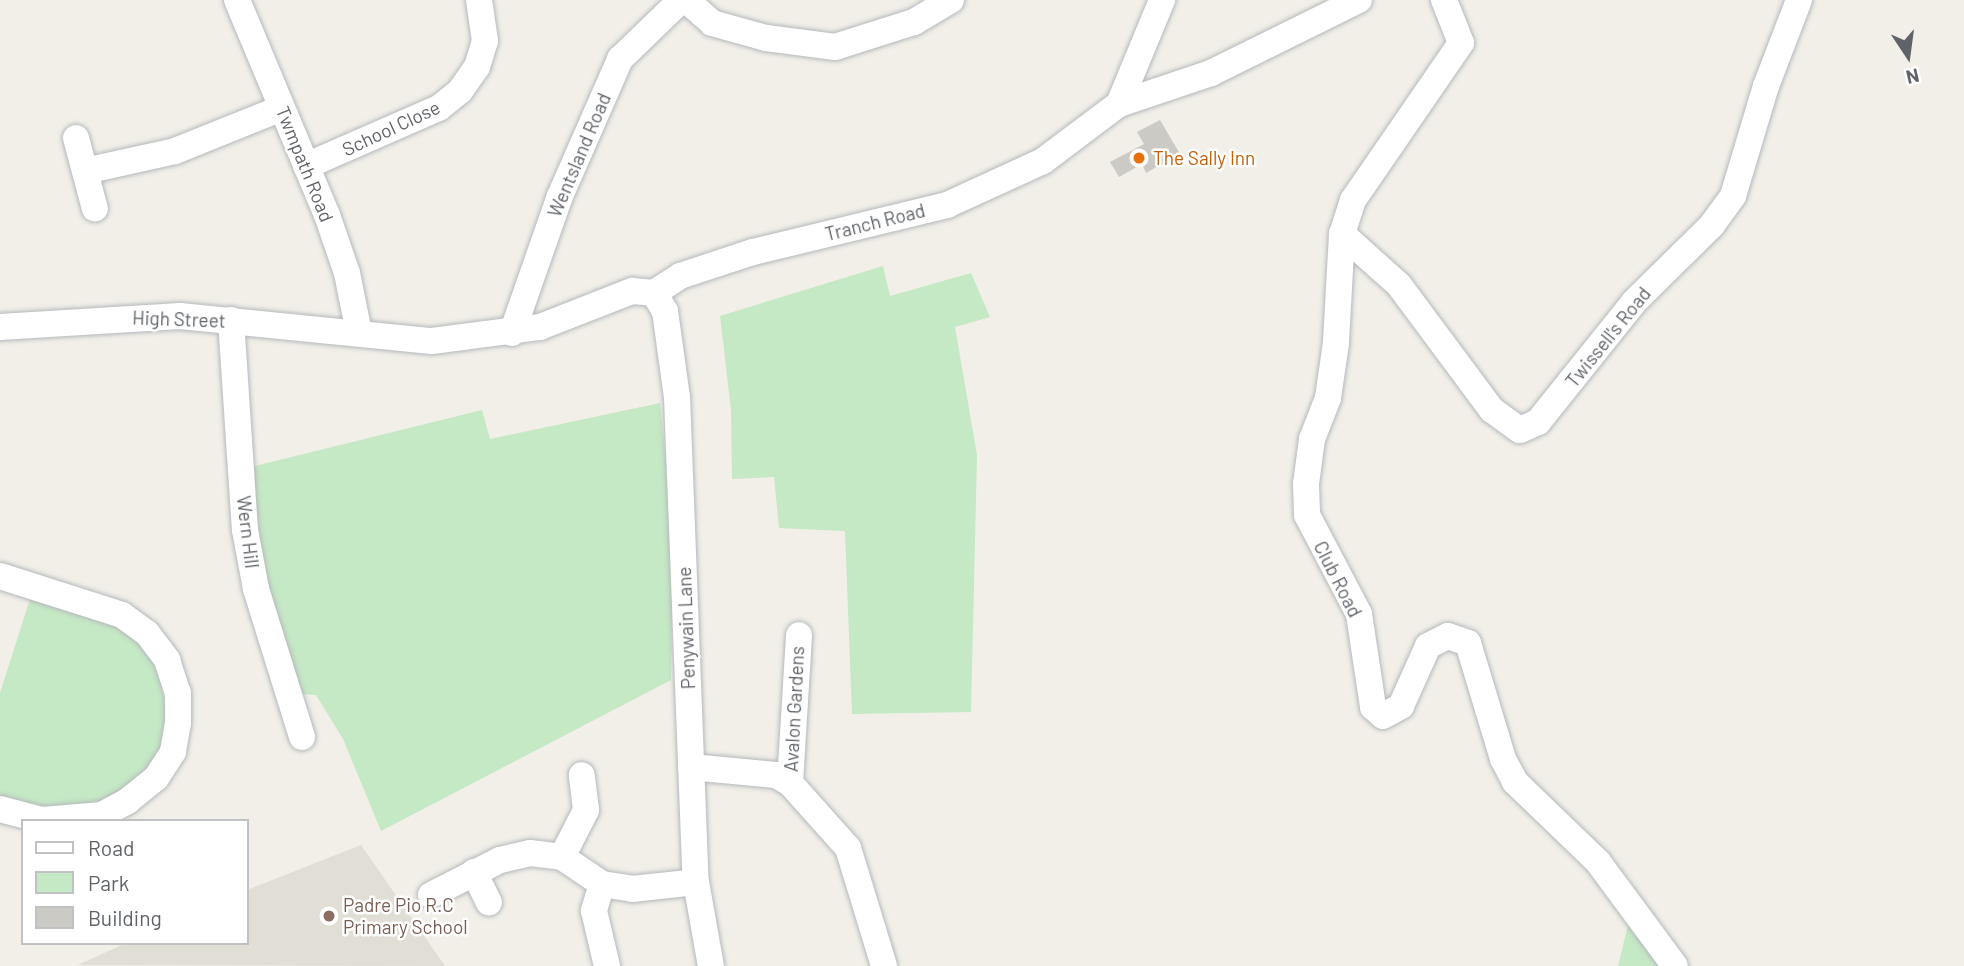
<!DOCTYPE html>
<html>
<head>
<meta charset="utf-8">
<style>
	body { margin:0 }
	#map { position:relative; width:1964px; height:966px; overflow:hidden; background:#f1efe8; font-family:Barlow,sans-serif }
	div>[style] { position:absolute }
	.education>* { inset:0; background:#e1ded6 }
	.green>* { inset:0; background:#c5e8c5 }
	.building>* { inset:0; background:#cccac5 }
	.roads { filter:drop-shadow(0 0 2px #b5b8bc) drop-shadow(0 0 2px #b5b8bc) }
	.minor>* { height:26px; margin:-13px; padding:0 13px; transform-origin:13px; border-radius:13px; background:#fff }
	.dots>* { width:19px; height:19px; translate:-50% -50%; box-sizing:border-box; border:4px solid #fff; border-radius:50% }
	span { translate:-50% -50%; white-space:nowrap; text-align:center; line-height:1.15; -webkit-text-stroke:5px #fff; paint-order:stroke }
	.street-label { font-size:19px; color:#5f6368 }
	.food-label { font-size:19px; color:#c56008 }
	.left { translate:0 -50%; text-align:left }
	.education-label { font-size:19px; color:#785e54 }
	.legend { position:absolute; left:21px; top:819px; width:228px; height:126px; box-sizing:border-box; background:#fff; border:2px solid #bfc1c3; margin:0; padding:9px 12px; list-style:none; font-size:21px; color:#5f6368 }
	.legend li { display:flex; align-items:center; gap:14px; height:35px }
	.legend b { width:35px; border:2px solid #bfc1c3 }
	.north { position:absolute; left:1873px; top:21px; width:70px; height:70px; -webkit-text-stroke:5px #fff; paint-order:stroke; rotate:167deg; font-size:19px; font-weight:700; line-height:28px; text-align:center; color:#5f6368 }
	.north::after { content:''; display:block; margin:auto; width:24px; height:32px; background:#5f6368; clip-path:polygon(50% 0,100% 100%,50% 72%,0 100%) }
</style>
</head>
<body>
<div id="map">
	<div class="education">
		<i style="clip-path:polygon(361px 845px,445px 966px,78px 965px,126px 943px,247px 943px,247px 890px)"></i>
	</div>
	<div class="green">
		<i style="clip-path:polygon(883px 266px,890px 296px,971px 273px,990px 317px,955px 327px,977px 455px,971px 712px,852px 714px,845px 531px,779px 528px,774px 477px,732px 479px,731px 410px,720px 316px)"></i>
		<i style="clip-path:polygon(660px 403px,673px 533px,671px 680px,381px 831px,343px 739px,316px 695px,297px 694px,267px 592px,251px 467px,482px 410px,490px 439px)"></i>
		<i style="clip-path:polygon(31px 596px,118px 625px,156px 660px,168px 720px,160px 754px,142px 780px,99px 807px,43px 808px,0 797px,0 693px)"></i>
		<i style="clip-path:polygon(1632px 909px,1675px 966px,1618px 966px)"></i>
	</div>
	<div class="building">
		<i style="clip-path:polygon(1160px 120px,1180px 154px,1146px 173px,1142px 164px,1119px 177px,1110px 162px,1144px 144px,1137px 132px)"></i>
	</div>
	<div class="roads">
		<div class="minor">
			<i style="left:237px;top:0;width:233px;rotate:67.3deg"></i>
			<i style="left:327px;top:215px;width:61px;rotate:71deg"></i>
			<i style="left:347px;top:273px;width:61px;rotate:78.7deg"></i>
			<i style="left:686px;top:0;width:35px;rotate:41deg"></i>
			<i style="left:712px;top:23px;width:56px;rotate:15.5deg"></i>
			<i style="left:766px;top:38px;width:70px;rotate:7.4deg"></i>
			<i style="left:835px;top:47px;width:83px;rotate:-17.6deg"></i>
			<i style="left:914px;top:22px;width:43px;rotate:-30.7deg"></i>
			<i style="left:1444px;top:0;width:46px;rotate:68.4deg"></i>
			<i style="left:1461px;top:43px;width:191px;rotate:124.5deg"></i>
			<i style="left:1353px;top:200px;width:36px;rotate:108deg"></i>
			<i style="left:1342px;top:234px;width:109px;rotate:93.2deg"></i>
			<i style="left:1336px;top:343px;width:56px;rotate:98.3deg"></i>
			<i style="left:1328px;top:398px;width:44px;rotate:111.3deg"></i>
			<i style="left:1312px;top:439px;width:45px;rotate:97.6deg"></i>
			<i style="left:1306px;top:484px;width:31px;rotate:88deg"></i>
			<i style="left:1307px;top:515px;width:112px;rotate:62.3deg"></i>
			<i style="left:1359px;top:614px;width:94px;rotate:81.4deg"></i>
			<i style="left:1373px;top:707px;width:13px;rotate:42deg"></i>
			<i style="left:1383px;top:716px;width:21px;rotate:-29deg"></i>
			<i style="left:1401px;top:706px;width:66px;rotate:-65.8deg"></i>
			<i style="left:1428px;top:646px;width:22px;rotate:-27deg"></i>
			<i style="left:1448px;top:636px;width:21px;rotate:19deg"></i>
			<i style="left:1468px;top:643px;width:121px;rotate:73.2deg"></i>
			<i style="left:1503px;top:759px;width:26px;rotate:62deg"></i>
			<i style="left:1515px;top:782px;width:115px;rotate:43.9deg"></i>
			<i style="left:1598px;top:862px;width:129px;rotate:53.5deg"></i>
			<i style="left:1119px;top:104px;width:113px;rotate:-67.5deg"></i>
			<i style="left:76px;top:138px;width:73px;rotate:75deg"></i>
			<i style="left:306px;top:166px;width:145px;rotate:-23.6deg"></i>
			<i style="left:439px;top:108px;width:27px;rotate:-39deg"></i>
			<i style="left:460px;top:91px;width:29px;rotate:-55deg"></i>
			<i style="left:477px;top:67px;width:27px;rotate:-73deg"></i>
			<i style="left:485px;top:41px;width:41px;rotate:-98.3deg"></i>
			<i style="left:85px;top:171px;width:92px;rotate:-12.5deg"></i>
			<i style="left:175px;top:151px;width:115px;rotate:-21.9deg"></i>
			<i style="left:1342px;top:234px;width:76px;rotate:41.8deg"></i>
			<i style="left:1399px;top:285px;width:156px;rotate:53.4deg"></i>
			<i style="left:1492px;top:410px;width:34px;rotate:36deg"></i>
			<i style="left:1520px;top:430px;width:20px;rotate:-24deg"></i>
			<i style="left:1538px;top:422px;width:154px;rotate:-51.3deg"></i>
			<i style="left:1634px;top:302px;width:110px;rotate:-44.6deg"></i>
			<i style="left:1712px;top:225px;width:36px;rotate:-54deg"></i>
			<i style="left:1733px;top:196px;width:115px;rotate:-73.3deg"></i>
			<i style="left:1766px;top:86px;width:92px;rotate:-69deg"></i>
			<i style="left:654px;top:293px;width:21px;rotate:59deg"></i>
			<i style="left:665px;top:311px;width:87px;rotate:82.1deg"></i>
			<i style="left:677px;top:397px;width:485px;rotate:87.8deg"></i>
			<i style="left:696px;top:882px;width:85px;rotate:79.9deg"></i>
			<i style="left:231px;top:320px;width:210px;rotate:86.2deg"></i>
			<i style="left:245px;top:530px;width:60px;rotate:79.4deg"></i>
			<i style="left:256px;top:589px;width:155px;rotate:72.7deg"></i>
			<i style="left:0;top:327px;width:180px;rotate:-3.5deg"></i>
			<i style="left:180px;top:316px;width:253px;rotate:5.7deg"></i>
			<i style="left:432px;top:341px;width:109px;rotate:-7.4deg"></i>
			<i style="left:540px;top:327px;width:99px;rotate:-21.4deg"></i>
			<i style="left:632px;top:291px;width:22px;rotate:5deg"></i>
			<i style="left:654px;top:293px;width:31px;rotate:-33deg"></i>
			<i style="left:680px;top:276px;width:77px;rotate:-18.2deg"></i>
			<i style="left:753px;top:252px;width:200px;rotate:-13.6deg"></i>
			<i style="left:947px;top:205px;width:106px;rotate:-24.6deg"></i>
			<i style="left:1043px;top:161px;width:95px;rotate:-36.9deg"></i>
			<i style="left:1119px;top:104px;width:97px;rotate:-18.6deg"></i>
			<i style="left:1211px;top:73px;width:165px;rotate:-26.3deg"></i>
			<i style="left:512px;top:333px;width:145px;rotate:-70.7deg"></i>
			<i style="left:560px;top:196px;width:150px;rotate:-66.3deg"></i>
			<i style="left:620px;top:59px;width:85px;rotate:-44deg"></i>
			<i style="left:0;top:576px;width:128px;rotate:17.7deg"></i>
			<i style="left:122px;top:615px;width:31px;rotate:36deg"></i>
			<i style="left:147px;top:633px;width:34px;rotate:53deg"></i>
			<i style="left:167px;top:660px;width:35px;rotate:72deg"></i>
			<i style="left:178px;top:693px;width:30px;rotate:90deg"></i>
			<i style="left:178px;top:723px;width:29px;rotate:100deg"></i>
			<i style="left:173px;top:752px;width:31px;rotate:123deg"></i>
			<i style="left:156px;top:778px;width:36px;rotate:141deg"></i>
			<i style="left:128px;top:801px;width:30px;rotate:152deg"></i>
			<i style="left:102px;top:815px;width:60px;rotate:175.2deg"></i>
			<i style="left:42px;top:820px;width:43px;rotate:-165.3deg"></i>
			<i style="left:691px;top:767px;width:85px;rotate:5.4deg"></i>
			<i style="left:776px;top:775px;width:16px;rotate:30deg"></i>
			<i style="left:790px;top:783px;width:87px;rotate:48.3deg"></i>
			<i style="left:848px;top:848px;width:123px;rotate:73deg"></i>
			<i style="left:790px;top:783px;width:148px;rotate:-86.5deg"></i>
			<i style="left:562px;top:857px;width:53px;rotate:-62.9deg"></i>
			<i style="left:586px;top:810px;width:35px;rotate:-97deg"></i>
			<i style="left:474px;top:872px;width:34px;rotate:64deg"></i>
			<i style="left:602px;top:884px;width:28px;rotate:107deg"></i>
			<i style="left:594px;top:911px;width:57px;rotate:76.7deg"></i>
			<i style="left:431px;top:895px;width:77px;rotate:-26.9deg"></i>
			<i style="left:500px;top:860px;width:31px;rotate:-13deg"></i>
			<i style="left:530px;top:853px;width:32px;rotate:7deg"></i>
			<i style="left:562px;top:857px;width:48px;rotate:34deg"></i>
			<i style="left:602px;top:884px;width:30px;rotate:9deg"></i>
			<i style="left:632px;top:889px;width:64px;rotate:-6.2deg"></i>
		</div>
	</div>
	<div class="dots">
		<i style="left:1139px;top:158px;background:#e8710a"></i>
		<i style="left:329px;top:916px;background:#8d6e63"></i>
	</div>
	<div class="street-label">
		<span style="left:391px;top:128px;rotate:-25deg">School Close</span>
		<span style="left:579px;top:155px;rotate:-67deg">Wentsland Road</span>
		<span style="left:305px;top:164px;rotate:68deg">Twmpath Road</span>
		<span style="left:875px;top:222px;rotate:-14deg">Tranch Road</span>
		<span style="left:179px;top:319px;rotate:2deg">High Street</span>
		<span style="left:1608px;top:337px;rotate:-51deg">Twissell's Road</span>
		<span style="left:248px;top:532px;rotate:83deg">Wern Hill</span>
		<span style="left:1338px;top:579px;rotate:63deg">Club Road</span>
		<span style="left:686px;top:628px;rotate:-92deg">Penywain Lane</span>
		<span style="left:794px;top:709px;rotate:-87deg">Avalon Gardens</span>
	</div>
	<div class="food-label">
		<span class="left" style="left:1153px;top:158px">The Sally Inn</span>
	</div>
	<div class="education-label">
		<span class="left" style="left:343px;top:916px">Padre Pio R.C<br>Primary School</span>
	</div>
	<ul class="legend">
	<li><b style="height:9px;background:#fff"></b>Road</li>
	<li><b style="height:19px;background:#c5e8c5"></b>Park</li>
	<li><b style="height:19px;background:#cccac5"></b>Building</li>
	</ul>
	<div class="north">N</div>
</div>
</body>
</html>
